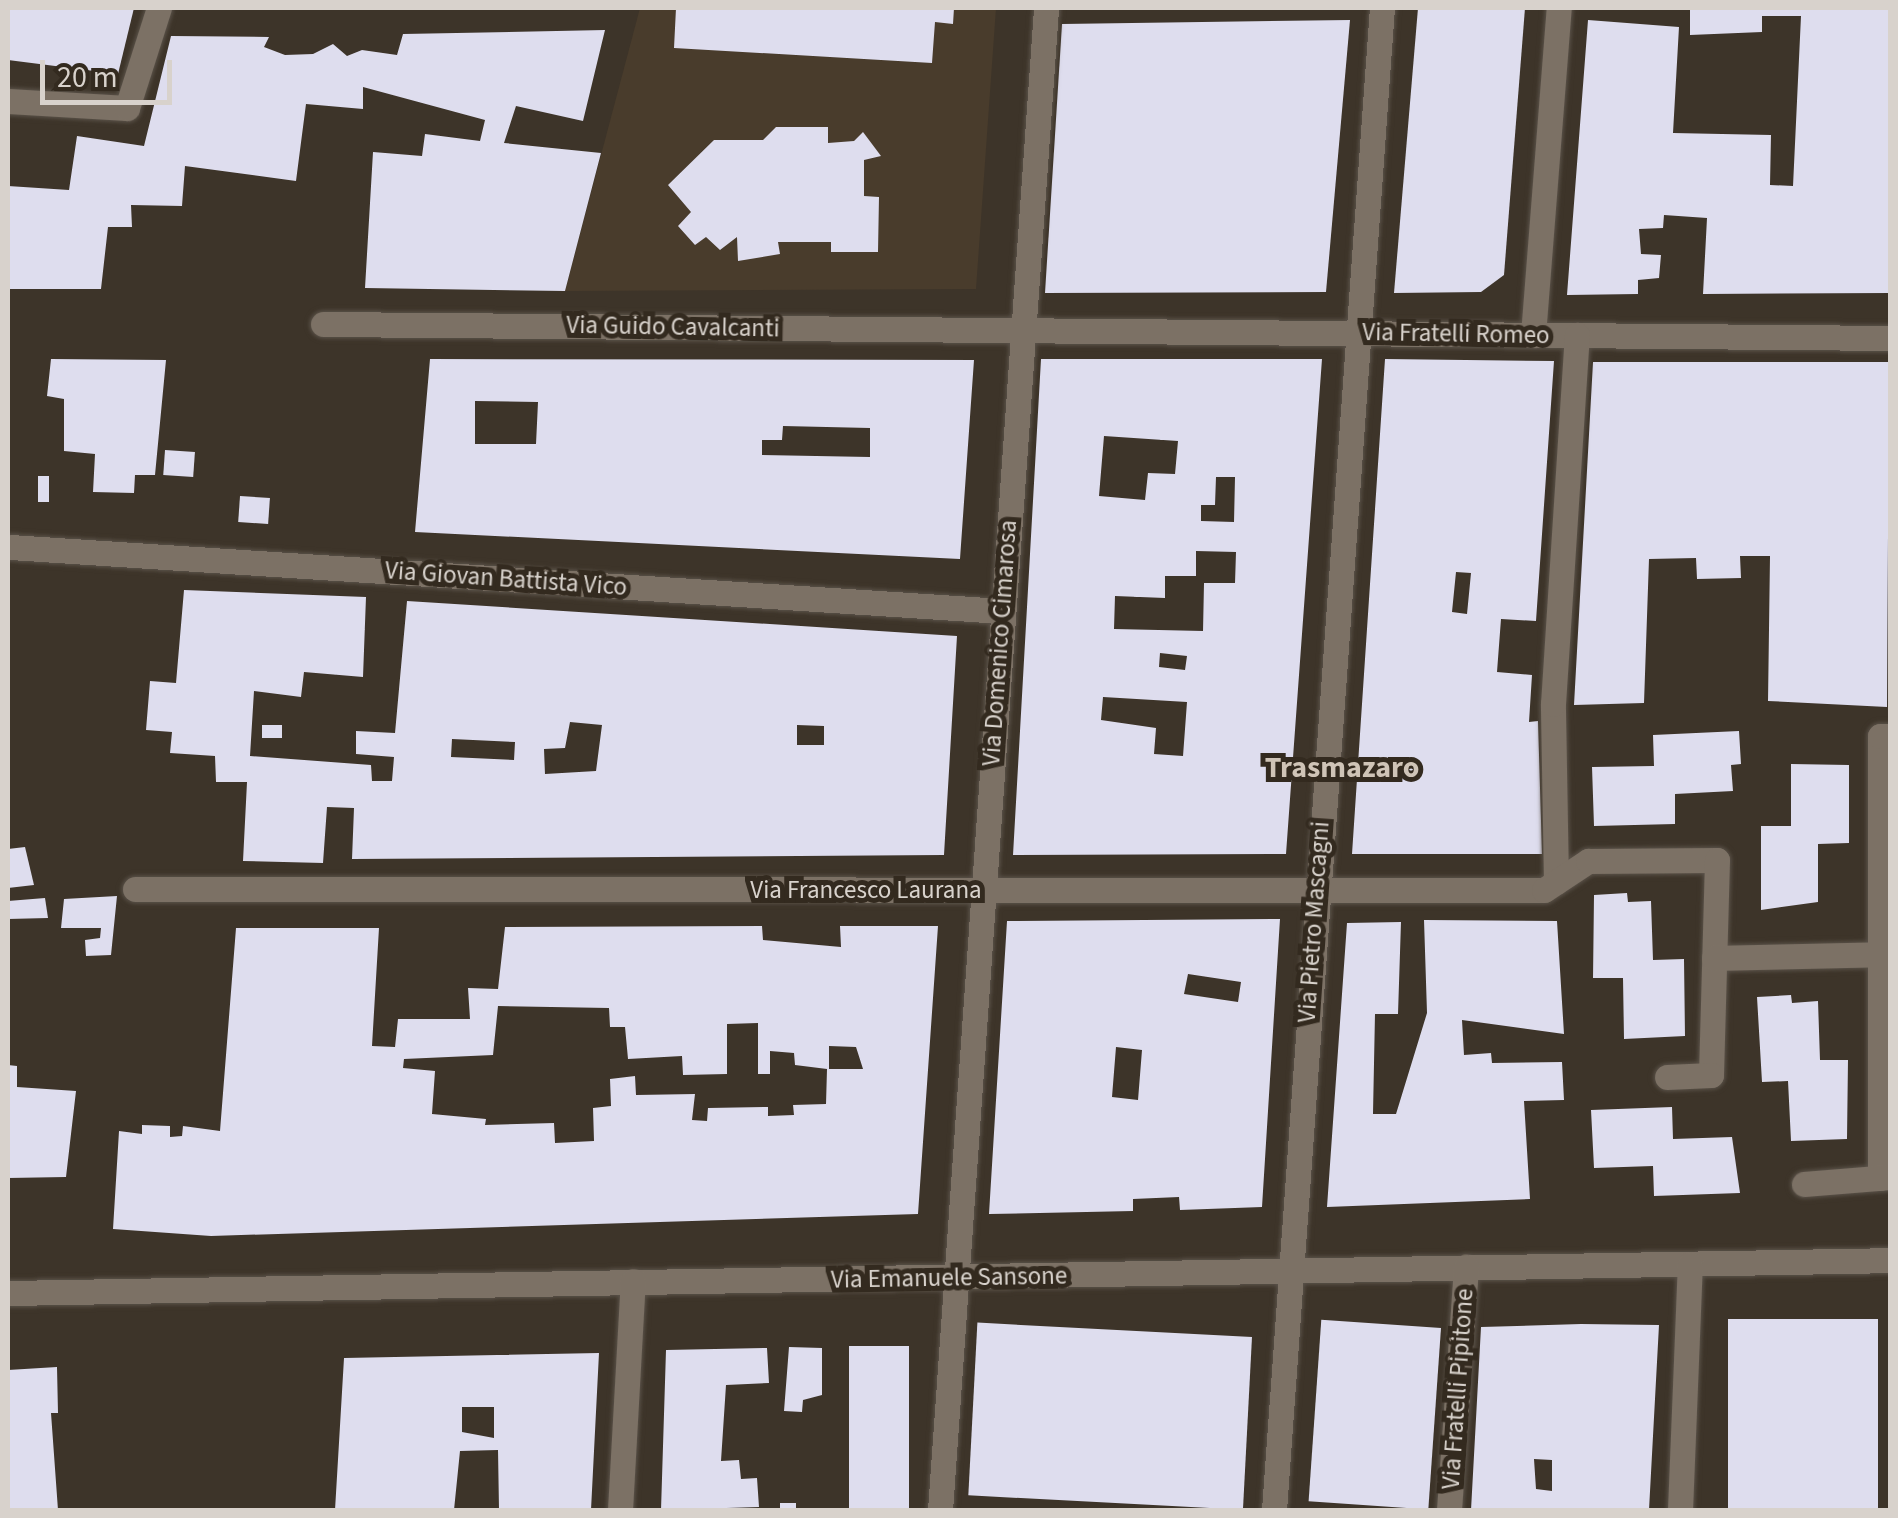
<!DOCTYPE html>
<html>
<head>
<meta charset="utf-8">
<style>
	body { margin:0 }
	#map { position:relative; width:1898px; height:1518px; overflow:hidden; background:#3d3429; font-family:"Source Sans 3",sans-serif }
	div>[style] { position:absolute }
	.built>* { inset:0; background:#493c2c }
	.building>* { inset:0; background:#deddee; transform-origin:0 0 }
	.roads { filter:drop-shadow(0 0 2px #5a5249) drop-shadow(0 0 2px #5a5249) }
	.minor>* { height:25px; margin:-12.5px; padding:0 12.5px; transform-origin:12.5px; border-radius:12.5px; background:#7c7165 }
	span { translate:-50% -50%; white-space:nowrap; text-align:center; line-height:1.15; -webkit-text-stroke:10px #332a1f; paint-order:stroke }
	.street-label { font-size:25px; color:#d8d2cc }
	.quarter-label { font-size:30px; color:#cfc4b7; font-weight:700 }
	.frame { position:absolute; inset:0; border:10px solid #d8d2cc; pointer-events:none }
	.scale { position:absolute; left:40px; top:60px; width:132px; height:45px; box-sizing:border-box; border:5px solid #d8d2cc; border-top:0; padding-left:12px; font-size:30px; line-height:35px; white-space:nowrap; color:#d8d2cc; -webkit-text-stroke:8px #332a1f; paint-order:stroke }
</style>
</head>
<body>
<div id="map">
	<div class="built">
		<i style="clip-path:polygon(640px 8px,996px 8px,976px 289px,565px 291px)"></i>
	</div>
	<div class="building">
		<i style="clip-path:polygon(8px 8px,134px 8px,118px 74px,8px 60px)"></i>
		<i style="clip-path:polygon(676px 8px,954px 8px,953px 24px,935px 22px,932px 63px,674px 48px)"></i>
		<i style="clip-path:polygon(1418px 8px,1525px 8px,1504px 275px,1481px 292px,1394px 293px)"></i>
		<i style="clip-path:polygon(1690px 8px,1890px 8px,1890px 293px,1703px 294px,1707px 218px,1664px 215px,1663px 228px,1639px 229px,1641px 254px,1661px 255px,1659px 278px,1638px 280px,1638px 294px,1567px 295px,1588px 20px,1679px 27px,1673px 133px,1771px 135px,1770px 185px,1793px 186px,1801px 16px,1762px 16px,1762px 32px,1690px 35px)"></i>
		<i style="clip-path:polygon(1350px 20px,1326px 292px,1045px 293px,1062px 24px)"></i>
		<i style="clip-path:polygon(605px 30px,583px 121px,516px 106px,504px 143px,601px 153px,565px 291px,365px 288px,373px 152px,422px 156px,425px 134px,480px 141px,485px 120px,363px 87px,363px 109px,306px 104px,296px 181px,185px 166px,182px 206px,131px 205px,132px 227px,108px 227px,101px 289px,8px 289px,8px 186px,69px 190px,77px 136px,144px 146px,171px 36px,269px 37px,264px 47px,285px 55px,313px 54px,333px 44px,347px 56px,362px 50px,397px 55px,403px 34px)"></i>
		<i style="clip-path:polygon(776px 127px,828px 127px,828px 143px,854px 141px,863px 132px,881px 156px,864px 160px,864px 196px,879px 197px,878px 252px,831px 252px,831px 242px,778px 242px,780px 254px,738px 261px,737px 237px,720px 250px,706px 237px,695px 245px,678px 226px,691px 212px,668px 185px,714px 140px,763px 140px)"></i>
		<i style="clip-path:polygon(51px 359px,166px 360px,155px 475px,135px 475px,134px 493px,93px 492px,95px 454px,64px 451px,64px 399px,47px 396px)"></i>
		<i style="clip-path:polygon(evenodd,430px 359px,974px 360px,960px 559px,415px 532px,430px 359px,475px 401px,538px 402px,536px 444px,475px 444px,475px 401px,430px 359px,783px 426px,870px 428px,870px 457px,762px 455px,762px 440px,782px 440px,783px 426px)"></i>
		<i style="clip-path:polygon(evenodd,1041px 359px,1322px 359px,1286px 854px,1013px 855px,1041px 359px,1104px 436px,1178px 441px,1175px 474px,1148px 473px,1145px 500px,1099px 496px,1104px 436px,1041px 359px,1216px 477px,1235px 477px,1234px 522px,1201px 521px,1201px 505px,1215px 505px,1216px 477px,1041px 359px,1196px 551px,1236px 552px,1235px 583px,1204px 583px,1203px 631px,1114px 629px,1115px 596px,1165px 598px,1165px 576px,1196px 576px,1196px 551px,1041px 359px,1160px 653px,1187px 656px,1185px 670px,1159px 667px,1160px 653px,1041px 359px,1103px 697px,1187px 702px,1183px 756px,1154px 754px,1156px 728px,1101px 720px,1103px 697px)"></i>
		<i style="clip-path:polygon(evenodd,1385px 359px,1554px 361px,1536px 621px,1501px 619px,1497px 672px,1532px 675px,1529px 722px,1538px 721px,1542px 854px,1352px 854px,1385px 359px,1456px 572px,1471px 573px,1467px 614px,1452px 612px,1456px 572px)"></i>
		<i style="clip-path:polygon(1593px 362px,1889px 362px,1887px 707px,1768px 701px,1770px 556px,1740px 556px,1741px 578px,1697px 579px,1696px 558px,1649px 559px,1644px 703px,1574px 705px)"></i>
		<i style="left:165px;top:450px;width:30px;height:25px;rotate:4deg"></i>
		<i style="left:38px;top:476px;width:11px;height:26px"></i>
		<i style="left:240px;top:496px;width:30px;height:26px;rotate:4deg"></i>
		<i style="clip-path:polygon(evenodd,184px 590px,366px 597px,363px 677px,304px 672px,301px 697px,254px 691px,250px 756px,371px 765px,372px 781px,392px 781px,394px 757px,356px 754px,356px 731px,395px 733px,407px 601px,957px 636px,944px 855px,352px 859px,354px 808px,327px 807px,323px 863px,243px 861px,247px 782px,216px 782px,215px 756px,170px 753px,172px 732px,146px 730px,150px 681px,176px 683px,184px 590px,570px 722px,602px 725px,596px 771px,545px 774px,544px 749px,565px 748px,570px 722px,184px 590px,797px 725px,824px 726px,824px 745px,797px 745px,797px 725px,184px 590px,452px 739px,515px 742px,514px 760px,451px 757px,452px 739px)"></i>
		<i style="left:262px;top:725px;width:20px;height:13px"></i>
		<i style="clip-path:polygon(1739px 731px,1741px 764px,1731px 765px,1733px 791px,1675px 794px,1675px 824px,1594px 826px,1592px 767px,1654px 766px,1653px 735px)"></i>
		<i style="clip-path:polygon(1791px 764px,1849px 765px,1849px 843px,1818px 844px,1818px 902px,1761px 910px,1761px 826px,1791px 826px)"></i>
		<i style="clip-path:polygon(25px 847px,34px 885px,8px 888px,8px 849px)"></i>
		<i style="clip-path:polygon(1627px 893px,1628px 902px,1651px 901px,1653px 960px,1684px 959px,1685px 1036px,1624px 1039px,1623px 978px,1593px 978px,1594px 895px)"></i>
		<i style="clip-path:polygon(117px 896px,111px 955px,86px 956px,85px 940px,100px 938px,101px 928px,61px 928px,64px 899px)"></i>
		<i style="clip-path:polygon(45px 898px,48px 918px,8px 919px,8px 901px)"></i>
		<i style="clip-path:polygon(evenodd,1280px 919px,1262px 1207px,1180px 1210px,1179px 1197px,1133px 1199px,1133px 1211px,989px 1214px,1007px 921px,1280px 919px,1188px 974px,1241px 982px,1238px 1002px,1184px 994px,1188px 974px,1280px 919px,1116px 1047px,1142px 1050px,1138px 1100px,1112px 1097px,1116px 1047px)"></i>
		<i style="clip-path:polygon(1424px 920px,1557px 921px,1564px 1034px,1462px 1020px,1464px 1055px,1491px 1053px,1492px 1063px,1562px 1062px,1564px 1100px,1524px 1101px,1530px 1199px,1327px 1207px,1347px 923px,1401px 922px,1398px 1014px,1375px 1014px,1373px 1114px,1396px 1114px,1427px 1013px)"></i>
		<i style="clip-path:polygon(evenodd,762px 926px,763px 940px,841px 947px,840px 926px,938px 926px,918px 1214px,211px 1236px,113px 1229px,119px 1131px,142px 1134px,142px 1125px,170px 1126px,170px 1137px,182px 1136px,183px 1126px,220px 1131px,236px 928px,379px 928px,372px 1046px,395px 1047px,398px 1019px,470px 1019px,468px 988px,498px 989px,505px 927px,762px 926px,498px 1006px,609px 1008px,610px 1027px,625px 1027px,628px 1059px,682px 1056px,683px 1075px,727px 1074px,727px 1024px,758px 1023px,758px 1074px,770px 1074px,770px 1051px,794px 1053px,795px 1065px,827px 1069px,826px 1104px,793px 1105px,794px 1115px,768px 1116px,768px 1107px,708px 1108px,707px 1121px,692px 1120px,695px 1094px,636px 1095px,635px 1076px,610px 1079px,611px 1106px,593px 1108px,594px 1141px,555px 1143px,554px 1123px,485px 1125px,486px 1119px,432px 1114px,435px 1071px,403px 1068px,404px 1059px,493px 1055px,498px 1006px,762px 926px,829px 1046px,856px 1047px,863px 1069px,829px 1069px,829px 1046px)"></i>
		<i style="clip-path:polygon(1791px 995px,1792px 1003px,1818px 1001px,1820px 1060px,1848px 1060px,1847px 1139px,1791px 1141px,1788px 1081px,1762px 1082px,1757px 997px)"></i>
		<i style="clip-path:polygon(8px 1065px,17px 1066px,17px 1087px,76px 1091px,66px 1177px,8px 1178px)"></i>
		<i style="clip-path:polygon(1672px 1107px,1673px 1139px,1732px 1137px,1740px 1193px,1654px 1196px,1653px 1166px,1594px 1168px,1591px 1110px)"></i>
		<i style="left:1878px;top:1319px;width:191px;height:150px;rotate:90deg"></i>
		<i style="clip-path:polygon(evenodd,1581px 1324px,1659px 1325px,1649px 1510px,1471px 1510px,1481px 1327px,1581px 1324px,1534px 1459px,1552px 1460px,1552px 1491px,1536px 1489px,1534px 1459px)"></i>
		<i style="left:1441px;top:1328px;width:182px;height:120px;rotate:94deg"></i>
		<i style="left:1252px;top:1337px;width:173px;height:275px;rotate:93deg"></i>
		<i style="left:849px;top:1346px;width:60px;height:164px"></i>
		<i style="clip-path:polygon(789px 1347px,822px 1348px,822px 1395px,803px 1400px,802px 1412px,784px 1411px)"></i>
		<i style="clip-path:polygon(767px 1348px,769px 1383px,726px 1385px,721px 1461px,739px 1460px,741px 1479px,757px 1478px,759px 1507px,661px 1510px,666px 1350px)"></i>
		<i style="clip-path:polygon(evenodd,599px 1353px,591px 1510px,499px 1510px,498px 1450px,460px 1451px,454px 1510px,335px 1510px,344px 1358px,599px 1353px,462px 1407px,494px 1407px,494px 1438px,462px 1432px,462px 1407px)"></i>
		<i style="clip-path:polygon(57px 1367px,58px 1413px,51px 1413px,58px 1510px,8px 1510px,8px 1370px)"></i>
		<i style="left:780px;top:1503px;width:16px;height:7px"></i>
	</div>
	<div class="roads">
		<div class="minor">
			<i style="left:8px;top:101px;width:119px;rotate:3.4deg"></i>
			<i style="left:127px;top:108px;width:105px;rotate:-72.3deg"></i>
			<i style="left:323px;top:324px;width:1567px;rotate:0.51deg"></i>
			<i style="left:1533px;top:335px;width:328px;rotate:-85.5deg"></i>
			<i style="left:10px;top:547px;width:994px;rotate:3.69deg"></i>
			<i style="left:1556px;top:882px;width:178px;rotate:-91deg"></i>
			<i style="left:1553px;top:704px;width:370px;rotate:-86.3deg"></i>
			<i style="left:135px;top:889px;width:1409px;rotate:0.04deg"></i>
			<i style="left:1544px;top:890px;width:53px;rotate:-33.4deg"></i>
			<i style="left:1588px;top:861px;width:129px;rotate:-0.4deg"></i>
			<i style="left:1717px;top:860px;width:215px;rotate:91.6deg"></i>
			<i style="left:1711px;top:1075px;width:44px;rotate:177.4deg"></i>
			<i style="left:1714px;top:958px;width:176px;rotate:-1.3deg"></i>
			<i style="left:1880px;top:1178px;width:442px;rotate:-90deg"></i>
			<i style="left:1880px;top:736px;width:10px"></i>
			<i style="left:1804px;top:1184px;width:86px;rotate:-4.7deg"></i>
			<i style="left:8px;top:1293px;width:1882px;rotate:-1deg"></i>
			<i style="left:620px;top:1510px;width:229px;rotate:-86.8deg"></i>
			<i style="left:940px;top:1510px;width:1506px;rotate:-85.96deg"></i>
			<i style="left:1274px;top:1510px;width:1506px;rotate:-85.89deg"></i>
			<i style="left:1449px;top:1510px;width:244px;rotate:-86deg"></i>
			<i style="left:1680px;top:1510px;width:246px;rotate:-87.7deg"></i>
		</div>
	</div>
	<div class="street-label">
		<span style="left:673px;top:327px;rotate:1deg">Via Guido Cavalcanti</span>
		<span style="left:1456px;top:334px;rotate:1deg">Via Fratelli Romeo</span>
		<span style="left:506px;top:579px;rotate:4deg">Via Giovan Battista Vico</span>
		<span style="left:1000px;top:643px;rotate:-86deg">Via Domenico Cimarosa</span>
		<span style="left:866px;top:890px">Via Francesco Laurana</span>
		<span style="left:1314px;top:922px;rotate:-86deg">Via Pietro Mascagni</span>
		<span style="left:949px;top:1278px;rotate:-1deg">Via Emanuele Sansone</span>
		<span style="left:1458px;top:1389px;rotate:-86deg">Via Fratelli Pipitone</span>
	</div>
	<div class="quarter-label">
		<span style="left:1342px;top:768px">Trasmazaro</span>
	</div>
	<div class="frame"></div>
	<div class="scale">20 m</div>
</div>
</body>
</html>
